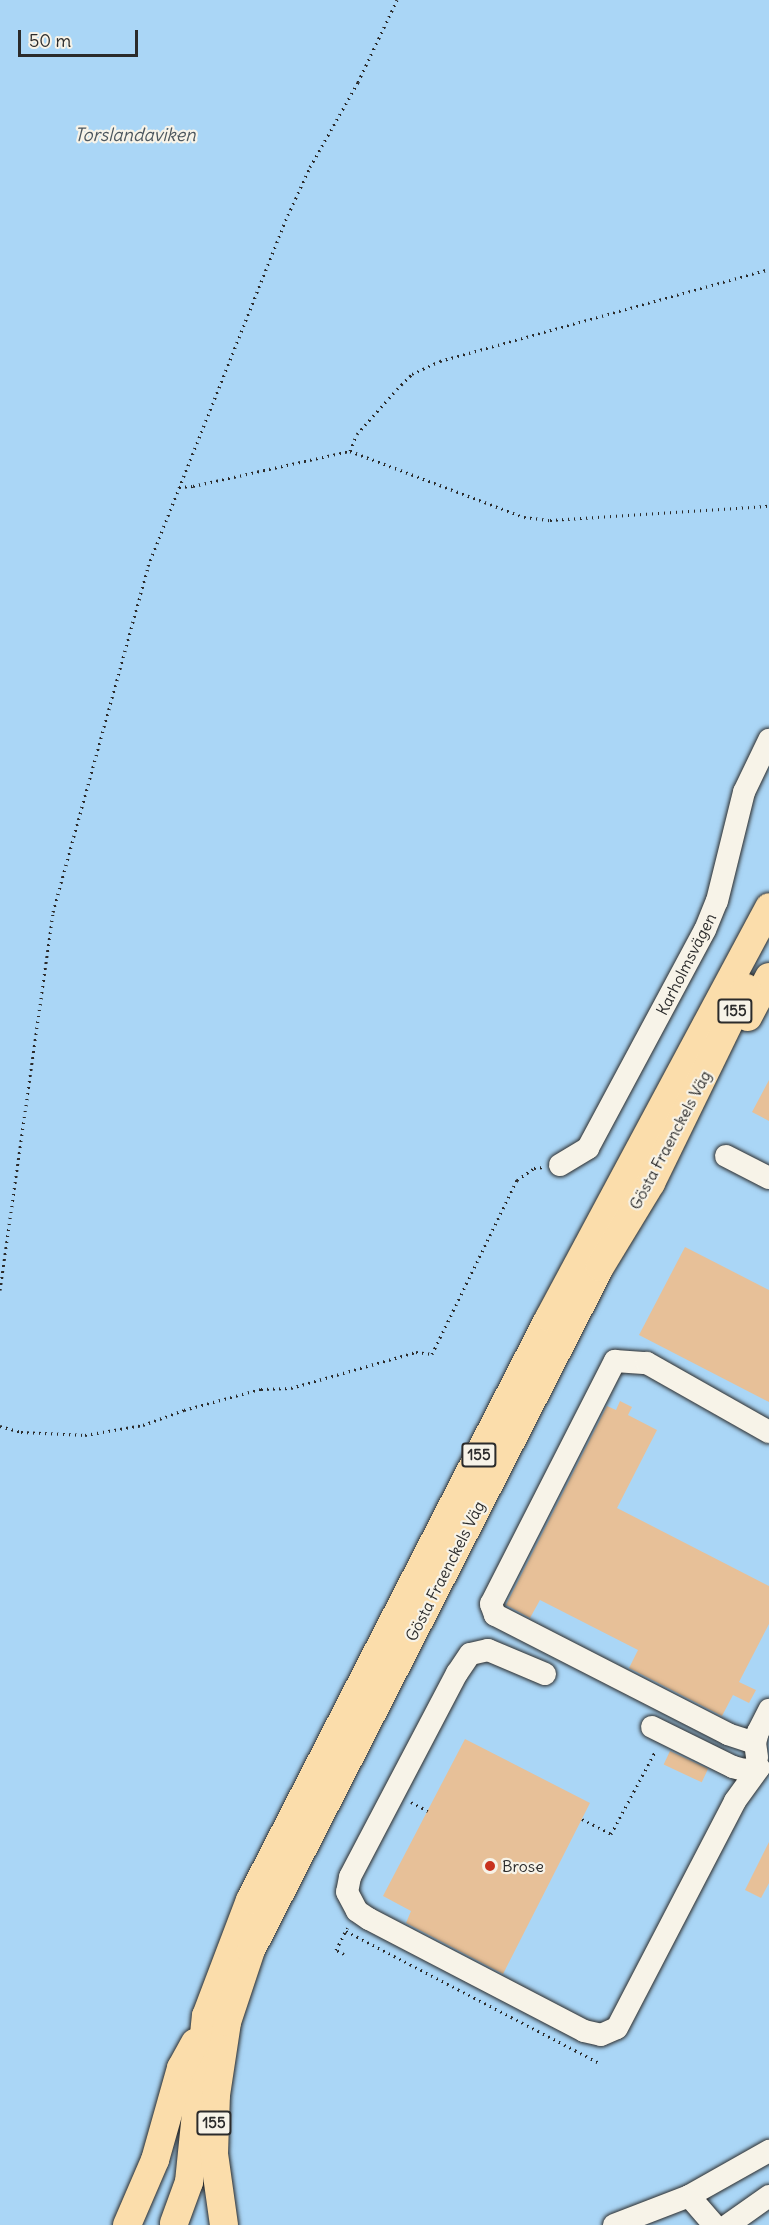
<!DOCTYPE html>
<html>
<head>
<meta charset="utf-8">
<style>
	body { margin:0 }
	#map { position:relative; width:769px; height:2225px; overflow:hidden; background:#f4e9d8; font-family:Delius,sans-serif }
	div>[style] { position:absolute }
	.water>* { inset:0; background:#aad6f6; transform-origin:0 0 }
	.building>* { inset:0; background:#e7c098; transform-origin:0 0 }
	.path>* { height:3px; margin-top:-1.5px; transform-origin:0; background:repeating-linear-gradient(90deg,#2b2b2b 0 1.5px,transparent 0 6px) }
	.roads { filter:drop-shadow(0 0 2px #2b2b2b) drop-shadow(0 0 2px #2b2b2b) }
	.minor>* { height:22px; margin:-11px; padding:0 11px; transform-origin:11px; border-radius:11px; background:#f7f3e8 }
	.major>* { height:28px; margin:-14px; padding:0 14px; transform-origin:14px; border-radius:14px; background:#fbddab }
	.dots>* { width:16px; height:16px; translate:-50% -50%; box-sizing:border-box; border:3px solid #f7f3e8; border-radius:50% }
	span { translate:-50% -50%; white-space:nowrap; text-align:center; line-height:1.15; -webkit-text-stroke:4.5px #f7f3e8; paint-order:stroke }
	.shield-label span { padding:2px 4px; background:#f7f3e8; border:2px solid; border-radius:4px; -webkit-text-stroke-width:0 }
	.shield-label { font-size:15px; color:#2b2b2b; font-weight:700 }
	.street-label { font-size:16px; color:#2b2b2b }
	.poi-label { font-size:16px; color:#2b2b2b }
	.left { translate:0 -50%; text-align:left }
	.water-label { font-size:18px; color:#4b565e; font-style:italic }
	.scale { position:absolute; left:18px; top:30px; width:120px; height:27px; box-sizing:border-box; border:3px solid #2b2b2b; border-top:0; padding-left:8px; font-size:18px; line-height:21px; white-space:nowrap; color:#2b2b2b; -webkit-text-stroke:4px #f7f3e8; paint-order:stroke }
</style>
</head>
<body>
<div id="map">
	<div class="water">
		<i style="left:0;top:0;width:769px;height:2225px"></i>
	</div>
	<div class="building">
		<i style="clip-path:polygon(769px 1080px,769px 1121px,752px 1112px)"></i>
		<i style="clip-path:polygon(685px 1247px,769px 1290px,769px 1402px,639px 1335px)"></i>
		<i style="clip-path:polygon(620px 1401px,632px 1407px,628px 1415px,657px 1430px,617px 1508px,769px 1586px,769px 1624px,739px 1682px,756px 1690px,749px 1703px,733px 1695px,722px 1716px,629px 1668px,638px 1650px,540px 1600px,530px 1618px,506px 1605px,607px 1406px,616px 1410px)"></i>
		<i style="clip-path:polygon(465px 1739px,590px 1803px,503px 1974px,406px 1923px,411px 1911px,383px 1896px)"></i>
		<i style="left:670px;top:1751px;width:42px;height:15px;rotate:25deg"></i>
		<i style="clip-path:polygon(769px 1842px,769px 1883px,761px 1898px,745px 1890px)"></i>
	</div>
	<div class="path">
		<i style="left:350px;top:451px;width:18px;rotate:-68deg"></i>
		<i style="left:357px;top:434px;width:60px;rotate:-48.4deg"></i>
		<i style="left:397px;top:389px;width:21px;rotate:-45deg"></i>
		<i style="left:412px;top:374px;width:31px;rotate:-25deg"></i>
		<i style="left:440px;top:361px;width:342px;rotate:-15.6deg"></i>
		<i style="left:179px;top:487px;width:14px;rotate:-4deg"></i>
		<i style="left:193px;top:486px;width:161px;rotate:-12.6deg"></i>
		<i style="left:350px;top:451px;width:186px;rotate:20.8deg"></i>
		<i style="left:524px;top:517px;width:26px;rotate:7deg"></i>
		<i style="left:550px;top:520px;width:219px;rotate:-3.7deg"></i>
		<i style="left:0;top:1290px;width:382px;rotate:-82deg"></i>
		<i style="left:53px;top:912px;width:359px;rotate:-74.6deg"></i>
		<i style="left:148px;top:566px;width:378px;rotate:-68.3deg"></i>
		<i style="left:288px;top:215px;width:53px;rotate:-65.4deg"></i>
		<i style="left:310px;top:167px;width:98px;rotate:-60.5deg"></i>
		<i style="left:358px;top:82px;width:91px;rotate:-64.6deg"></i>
		<i style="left:0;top:1426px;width:22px;rotate:16deg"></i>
		<i style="left:21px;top:1432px;width:64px;rotate:2.7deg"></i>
		<i style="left:85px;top:1435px;width:59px;rotate:-9.8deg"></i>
		<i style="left:143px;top:1425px;width:44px;rotate:-20.1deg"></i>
		<i style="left:184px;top:1410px;width:80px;rotate:-15.3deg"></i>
		<i style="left:261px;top:1389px;width:30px;rotate:-2deg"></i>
		<i style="left:291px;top:1388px;width:130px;rotate:-16.1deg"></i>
		<i style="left:416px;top:1352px;width:16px;rotate:7deg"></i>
		<i style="left:432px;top:1354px;width:194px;rotate:-64deg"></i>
		<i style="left:517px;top:1180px;width:21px;rotate:-35deg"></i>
		<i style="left:534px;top:1168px;width:10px;rotate:-6deg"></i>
		<i style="left:411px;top:1802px;width:19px;rotate:28deg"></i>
		<i style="left:582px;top:1819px;width:33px;rotate:27deg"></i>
		<i style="left:611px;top:1834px;width:95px;rotate:-61.8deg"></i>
		<i style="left:346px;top:1931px;width:286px;rotate:27.5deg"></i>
		<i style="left:344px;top:1954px;width:9px;rotate:-153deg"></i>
		<i style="left:336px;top:1950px;width:25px;rotate:-63deg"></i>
	</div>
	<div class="roads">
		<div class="minor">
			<i style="left:726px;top:1156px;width:48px;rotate:27.1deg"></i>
			<i style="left:560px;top:1165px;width:33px;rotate:-31deg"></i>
			<i style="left:588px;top:1148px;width:247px;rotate:-61.8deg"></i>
			<i style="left:705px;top:930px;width:31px;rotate:-68deg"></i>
			<i style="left:717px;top:901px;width:112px;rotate:-76.1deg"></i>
			<i style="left:744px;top:792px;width:58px;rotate:-64.3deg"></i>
			<i style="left:545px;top:1674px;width:62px;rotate:-157.2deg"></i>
			<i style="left:488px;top:1650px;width:18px;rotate:167deg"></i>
			<i style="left:470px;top:1654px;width:23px;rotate:124deg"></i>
			<i style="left:457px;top:1673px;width:230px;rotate:117.7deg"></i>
			<i style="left:350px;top:1877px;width:15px;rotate:101deg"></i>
			<i style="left:347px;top:1892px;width:21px;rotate:62deg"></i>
			<i style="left:357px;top:1911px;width:14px;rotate:34deg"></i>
			<i style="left:369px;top:1919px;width:242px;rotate:27.5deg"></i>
			<i style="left:584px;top:2031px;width:17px;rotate:13deg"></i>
			<i style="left:601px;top:2035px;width:17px;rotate:-24deg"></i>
			<i style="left:617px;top:2028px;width:256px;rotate:-62.5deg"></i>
			<i style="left:735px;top:1801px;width:41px;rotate:-54deg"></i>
			<i style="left:652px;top:1727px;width:90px;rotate:26.3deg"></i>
			<i style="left:733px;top:1767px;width:11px;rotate:15deg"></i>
			<i style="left:744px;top:1770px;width:15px;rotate:-8deg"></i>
			<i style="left:755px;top:1743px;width:28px;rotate:-162deg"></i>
			<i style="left:728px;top:1734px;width:262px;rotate:-152.9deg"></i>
			<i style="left:495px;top:1615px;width:12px;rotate:-110deg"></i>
			<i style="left:491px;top:1604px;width:273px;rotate:-63deg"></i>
			<i style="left:615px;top:1361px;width:32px;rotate:4deg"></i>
			<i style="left:647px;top:1363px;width:140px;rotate:29.5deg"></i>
			<i style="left:757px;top:1757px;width:14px;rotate:-98deg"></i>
			<i style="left:755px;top:1743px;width:11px;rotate:-75deg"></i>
			<i style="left:758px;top:1732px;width:25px;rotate:-63deg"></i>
			<i style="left:689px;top:2196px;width:38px;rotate:49deg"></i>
			<i style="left:614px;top:2225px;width:80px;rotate:-21.1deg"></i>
			<i style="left:689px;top:2196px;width:92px;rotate:-29.4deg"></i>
			<i style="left:728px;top:2225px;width:50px;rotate:-35.3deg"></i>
		</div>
		<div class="major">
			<i style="left:748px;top:1017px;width:45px;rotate:-62.3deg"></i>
			<i style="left:174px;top:2223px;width:44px;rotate:-69.9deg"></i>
			<i style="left:189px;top:2182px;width:167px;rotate:-84.2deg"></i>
			<i style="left:206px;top:2016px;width:124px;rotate:-69.2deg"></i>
			<i style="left:250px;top:1900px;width:654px;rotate:-62.81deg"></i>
			<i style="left:549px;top:1318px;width:466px;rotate:-61.8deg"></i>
			<i style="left:127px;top:2225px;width:71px;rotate:-66.7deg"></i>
			<i style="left:155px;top:2160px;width:96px;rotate:-74.2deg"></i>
			<i style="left:181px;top:2068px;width:29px;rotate:-61deg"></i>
			<i style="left:224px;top:2225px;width:72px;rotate:-98deg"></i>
			<i style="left:214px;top:2154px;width:59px;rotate:-88.1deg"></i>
			<i style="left:216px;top:2095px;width:74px;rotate:-81.4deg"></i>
			<i style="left:227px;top:2022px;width:76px;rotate:-71.6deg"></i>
			<i style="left:251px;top:1950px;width:767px;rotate:-62.93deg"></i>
			<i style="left:600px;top:1267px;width:98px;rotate:-58.7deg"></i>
			<i style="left:651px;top:1183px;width:217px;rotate:-64deg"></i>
		</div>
	</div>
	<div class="dots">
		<i style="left:490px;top:1866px;background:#c8321e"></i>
	</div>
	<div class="shield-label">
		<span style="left:735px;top:1011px">155</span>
		<span style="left:479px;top:1455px">155</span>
		<span style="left:214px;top:2123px">155</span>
	</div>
	<div class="street-label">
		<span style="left:686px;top:964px;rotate:-63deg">Karholmsvägen</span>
		<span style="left:670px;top:1140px;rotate:-62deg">Gösta Fraenckels Väg</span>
		<span style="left:445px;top:1571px;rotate:-63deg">Gösta Fraenckels Väg</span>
	</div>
	<div class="poi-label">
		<span class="left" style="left:502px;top:1866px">Brose</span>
	</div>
	<div class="water-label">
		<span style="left:135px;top:135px">Torslandaviken</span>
	</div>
	<div class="scale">50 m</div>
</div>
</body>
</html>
